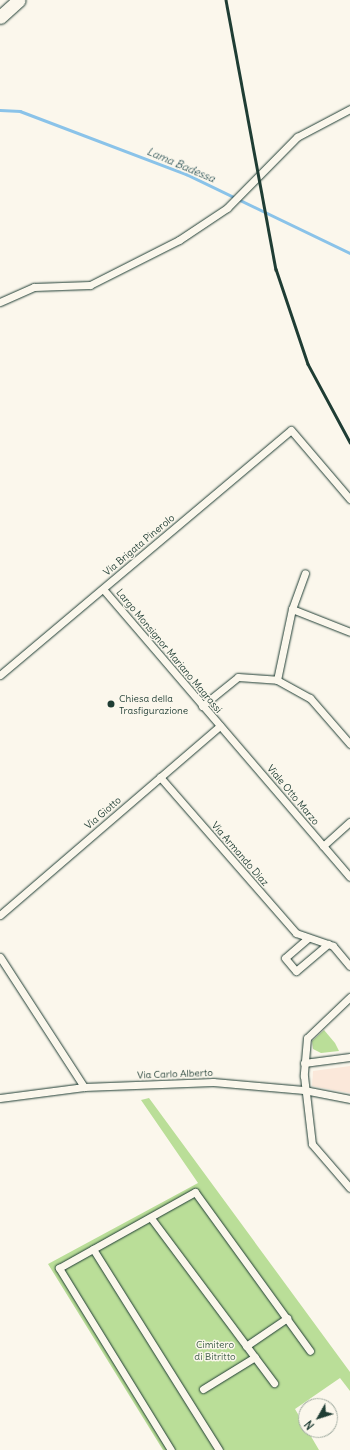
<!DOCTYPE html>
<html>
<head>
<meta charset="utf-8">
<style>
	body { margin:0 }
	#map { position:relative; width:350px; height:1450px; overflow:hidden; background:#fbf7ec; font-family:Delius,sans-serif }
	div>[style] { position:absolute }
	.built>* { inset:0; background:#fbe8da }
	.green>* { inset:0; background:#bade98 }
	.stream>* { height:2.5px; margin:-1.25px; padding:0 1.25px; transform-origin:1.25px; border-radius:1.25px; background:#8ac3e9 }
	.roads { filter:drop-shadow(0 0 1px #1f3d34) drop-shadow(0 0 1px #1f3d34) }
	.street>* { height:7px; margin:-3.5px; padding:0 3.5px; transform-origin:3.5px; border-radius:3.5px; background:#fbf7ec }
	.highway>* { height:13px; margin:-6.5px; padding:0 6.5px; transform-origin:6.5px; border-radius:6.5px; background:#fbf7ec }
	.rail>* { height:2.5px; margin:-1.25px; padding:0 1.25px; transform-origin:1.25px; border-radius:1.25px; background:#1f3d34 }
	.dots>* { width:11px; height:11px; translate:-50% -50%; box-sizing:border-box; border:2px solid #fbf7ec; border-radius:50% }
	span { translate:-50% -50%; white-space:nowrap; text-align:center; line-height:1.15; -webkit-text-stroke:3px #fbf7ec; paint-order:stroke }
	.street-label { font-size:10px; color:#1f3d34 }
	.poi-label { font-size:10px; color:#1f3d34 }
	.left { translate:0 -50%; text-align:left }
	.park-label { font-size:10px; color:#3e5d48 }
	.water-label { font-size:11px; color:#3a5e61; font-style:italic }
	.north { position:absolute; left:298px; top:1398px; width:40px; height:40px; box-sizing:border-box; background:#fbf7ec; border:1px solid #a3ada2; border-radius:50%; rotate:231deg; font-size:11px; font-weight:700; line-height:16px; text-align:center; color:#1f3d34 }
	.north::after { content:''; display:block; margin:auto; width:14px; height:18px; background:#1f3d34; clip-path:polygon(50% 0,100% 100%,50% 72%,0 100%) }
</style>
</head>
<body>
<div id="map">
	<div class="built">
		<i style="clip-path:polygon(350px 1066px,350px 1093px,312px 1086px,313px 1071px)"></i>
	</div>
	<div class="green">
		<i style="clip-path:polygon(324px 1030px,335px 1043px,339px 1051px,321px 1053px,313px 1049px,312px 1041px)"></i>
		<i style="clip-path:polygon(149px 1098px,350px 1372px,350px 1391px,340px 1378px,295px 1409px,319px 1450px,163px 1450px,48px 1264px,198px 1183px,141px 1100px)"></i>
	</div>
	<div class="stream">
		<i style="left:0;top:110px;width:20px;rotate:3deg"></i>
		<i style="left:20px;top:111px;width:178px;rotate:20.8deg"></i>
		<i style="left:186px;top:174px;width:182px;rotate:25.7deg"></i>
	</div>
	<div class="roads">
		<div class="street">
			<i style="left:0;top:302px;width:37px;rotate:-24deg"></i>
			<i style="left:34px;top:287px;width:56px;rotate:-2deg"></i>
			<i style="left:90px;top:285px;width:100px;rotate:-26.8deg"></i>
			<i style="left:179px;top:240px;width:58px;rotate:-33.7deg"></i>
			<i style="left:227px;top:208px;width:100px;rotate:-45.4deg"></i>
			<i style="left:297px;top:137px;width:60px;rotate:-27.8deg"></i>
			<i style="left:103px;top:589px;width:379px;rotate:49.4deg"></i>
			<i style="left:292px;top:609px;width:62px;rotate:21.6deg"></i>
			<i style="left:0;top:675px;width:380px;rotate:-40.1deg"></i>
			<i style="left:291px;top:430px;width:91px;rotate:49.5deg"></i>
			<i style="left:277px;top:680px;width:73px;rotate:-78.1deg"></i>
			<i style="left:292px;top:609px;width:38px;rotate:-70deg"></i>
			<i style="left:202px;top:706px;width:46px;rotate:-38.9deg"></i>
			<i style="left:238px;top:677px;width:39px;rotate:4deg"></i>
			<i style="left:277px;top:680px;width:38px;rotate:29deg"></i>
			<i style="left:310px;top:698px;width:61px;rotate:49deg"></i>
			<i style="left:160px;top:777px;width:207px;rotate:48.9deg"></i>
			<i style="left:296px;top:933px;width:39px;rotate:19deg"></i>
			<i style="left:333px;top:946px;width:26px;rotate:50deg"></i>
			<i style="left:323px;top:846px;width:36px;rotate:-42deg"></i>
			<i style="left:0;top:915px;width:290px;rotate:-40.7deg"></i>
			<i style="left:308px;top:938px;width:30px;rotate:139deg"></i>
			<i style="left:285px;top:958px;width:17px;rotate:50deg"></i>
			<i style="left:296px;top:971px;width:42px;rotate:-40.2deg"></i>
			<i style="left:0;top:957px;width:155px;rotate:57.1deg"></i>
			<i style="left:350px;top:997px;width:59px;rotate:136.4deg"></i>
			<i style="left:307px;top:1038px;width:38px;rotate:95deg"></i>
			<i style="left:304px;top:1076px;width:68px;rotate:83.3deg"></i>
			<i style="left:312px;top:1144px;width:58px;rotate:49.2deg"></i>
			<i style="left:304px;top:1063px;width:46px;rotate:-7.4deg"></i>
			<i style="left:0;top:1098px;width:85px;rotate:-7.5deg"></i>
			<i style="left:84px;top:1087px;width:129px;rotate:-2.2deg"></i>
			<i style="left:213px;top:1082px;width:91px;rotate:5deg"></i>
			<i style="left:304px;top:1090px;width:47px;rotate:11.1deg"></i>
			<i style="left:151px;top:1218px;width:206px;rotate:53.3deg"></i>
			<i style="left:93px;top:1249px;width:237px;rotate:57.9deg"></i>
			<i style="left:246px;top:1346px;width:50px;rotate:-34.3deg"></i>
			<i style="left:203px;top:1389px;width:61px;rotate:-31.6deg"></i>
			<i style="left:171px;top:1450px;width:214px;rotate:-121.6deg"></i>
			<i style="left:59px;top:1268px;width:156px;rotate:-29.2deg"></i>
			<i style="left:195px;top:1192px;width:196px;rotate:54.1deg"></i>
		</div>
		<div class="highway">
			<i style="left:0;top:17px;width:25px;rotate:-42deg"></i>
		</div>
	</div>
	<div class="rail">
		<i style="left:226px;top:0;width:274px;rotate:79.5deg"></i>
		<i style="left:276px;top:269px;width:100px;rotate:71.4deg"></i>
		<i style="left:308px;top:364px;width:89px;rotate:61.7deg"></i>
	</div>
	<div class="dots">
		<i style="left:111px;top:704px;background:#1f3d34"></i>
	</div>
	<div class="street-label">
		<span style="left:139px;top:545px;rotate:-40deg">Via Brigata Pinerolo</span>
		<span style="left:169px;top:651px;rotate:50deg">Largo Monsignor Mariano Magrassi</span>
		<span style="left:293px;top:795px;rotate:50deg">Viale Otto Marzo</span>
		<span style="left:103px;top:813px;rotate:-41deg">Via Giotto</span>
		<span style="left:240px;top:854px;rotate:49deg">Via Armando Diaz</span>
		<span style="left:175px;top:1074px;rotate:-2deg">Via Carlo Alberto</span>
	</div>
	<div class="poi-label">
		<span class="left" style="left:119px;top:704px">Chiesa della<br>Trasfigurazione</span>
	</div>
	<div class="park-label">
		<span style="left:215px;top:1350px">Cimitero<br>di Bitritto</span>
	</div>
	<div class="water-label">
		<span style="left:181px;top:165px;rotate:23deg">Lama Badessa</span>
	</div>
	<div class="north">N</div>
</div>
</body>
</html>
